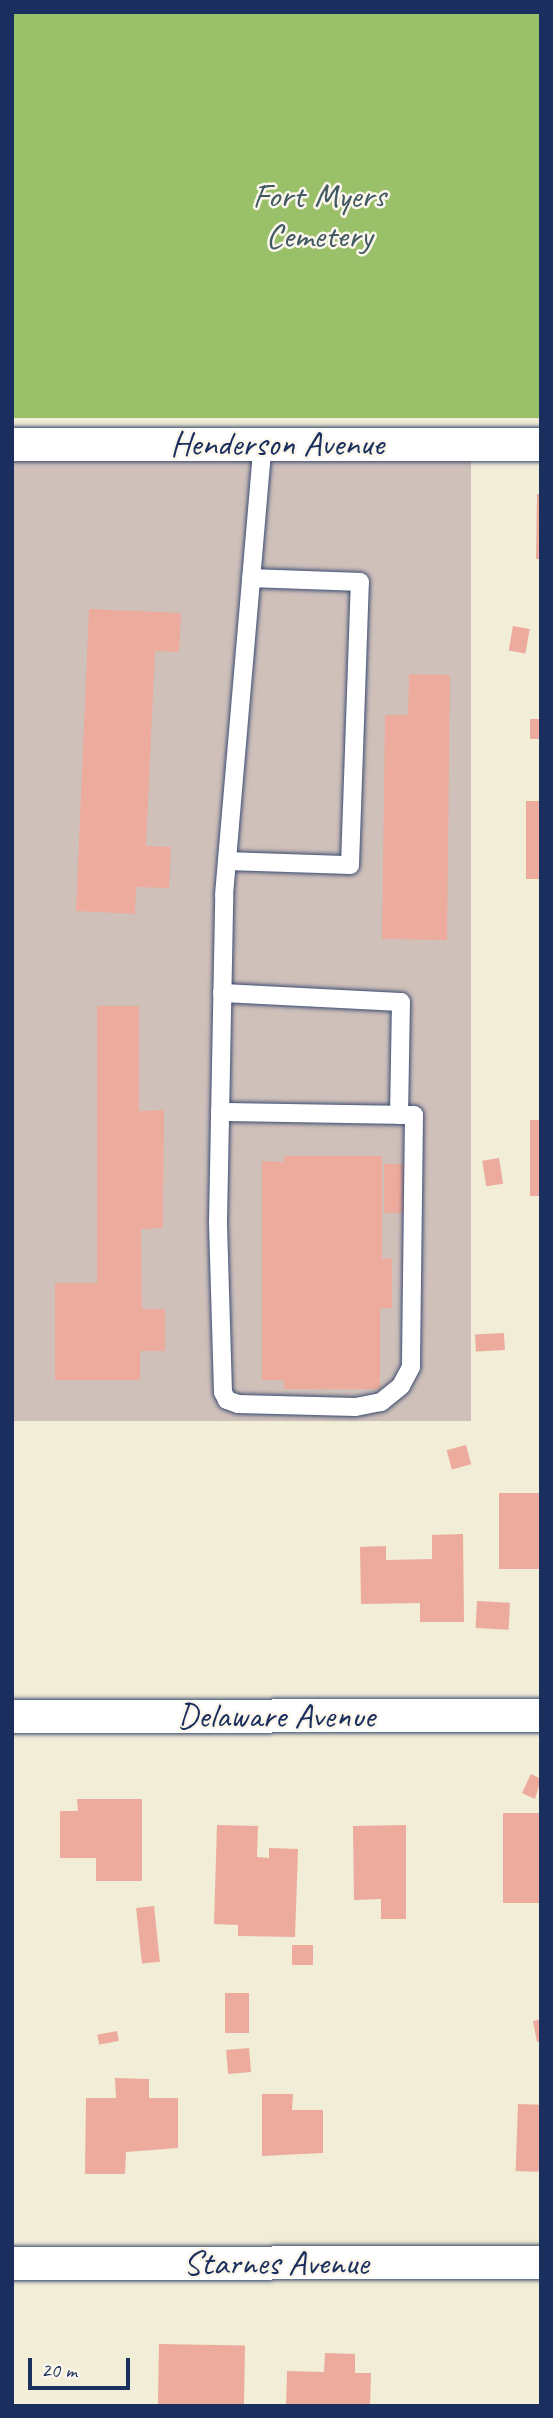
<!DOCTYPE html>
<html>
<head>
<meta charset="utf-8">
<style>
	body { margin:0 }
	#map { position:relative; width:553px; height:2418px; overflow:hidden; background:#f1edd6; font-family:Caveat,sans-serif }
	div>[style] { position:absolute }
	.industrial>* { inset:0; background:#cfc0ba; transform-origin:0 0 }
	.green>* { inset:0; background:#9bc06a; transform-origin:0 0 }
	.building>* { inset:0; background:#ecab9d; transform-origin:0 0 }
	.roads { filter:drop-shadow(0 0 2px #3b4c70) drop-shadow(0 0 2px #3b4c70) }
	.service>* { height:18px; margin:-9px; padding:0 9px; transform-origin:9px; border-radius:9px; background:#fff }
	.minor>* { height:33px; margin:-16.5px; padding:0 16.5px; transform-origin:16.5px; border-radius:16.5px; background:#fff }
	span { translate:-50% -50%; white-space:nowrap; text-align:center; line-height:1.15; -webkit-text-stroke:5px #fbf7ec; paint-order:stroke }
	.park-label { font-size:35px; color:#415a62 }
	.street-label { font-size:35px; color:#1b2f5e }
	.frame { position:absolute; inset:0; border:14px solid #1b2f5e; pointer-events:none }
	.scale { position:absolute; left:28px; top:2358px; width:102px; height:32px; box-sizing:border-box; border:4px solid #1b2f5e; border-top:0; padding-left:9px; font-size:21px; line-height:24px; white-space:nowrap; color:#1b2f5e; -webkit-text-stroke:5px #fbf7ec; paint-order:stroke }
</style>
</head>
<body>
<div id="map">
	<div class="industrial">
		<i style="left:12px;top:444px;width:459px;height:977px"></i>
	</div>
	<div class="green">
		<i style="left:12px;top:12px;width:529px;height:406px"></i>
	</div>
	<div class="building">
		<i style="clip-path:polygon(537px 494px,541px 494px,541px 559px,536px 559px)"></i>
		<i style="clip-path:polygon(89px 609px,181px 613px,179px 652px,155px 651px,146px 846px,171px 847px,169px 888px,136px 887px,135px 914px,76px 911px)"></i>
		<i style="left:513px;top:626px;width:17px;height:25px;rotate:10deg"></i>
		<i style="clip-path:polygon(409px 674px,450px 675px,447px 940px,382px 939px,385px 715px,408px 715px)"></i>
		<i style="left:530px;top:719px;width:11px;height:20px"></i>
		<i style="left:526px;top:801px;width:15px;height:78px"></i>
		<i style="clip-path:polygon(97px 1006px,139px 1006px,139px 1111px,164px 1110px,163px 1228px,141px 1229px,142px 1309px,165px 1309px,165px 1351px,140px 1351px,140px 1380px,55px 1380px,55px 1283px,97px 1283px)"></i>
		<i style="left:530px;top:1120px;width:11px;height:76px"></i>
		<i style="clip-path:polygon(284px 1156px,382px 1156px,382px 1259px,392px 1258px,392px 1308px,380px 1308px,380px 1389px,284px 1389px,284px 1380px,262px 1380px,262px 1161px,284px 1162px)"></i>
		<i style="left:499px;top:1158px;width:26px;height:17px;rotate:81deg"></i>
		<i style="left:384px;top:1164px;width:20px;height:49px"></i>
		<i style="left:504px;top:1333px;width:17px;height:29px;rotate:87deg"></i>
		<i style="left:466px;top:1445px;width:20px;height:20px;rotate:75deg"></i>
		<i style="left:499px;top:1493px;width:42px;height:76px"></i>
		<i style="clip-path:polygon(463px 1534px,464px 1622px,420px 1622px,420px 1603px,361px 1604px,360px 1547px,386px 1546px,386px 1560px,432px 1559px,432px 1535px)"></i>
		<i style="left:477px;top:1601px;width:33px;height:27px;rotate:3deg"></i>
		<i style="clip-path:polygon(531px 1774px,541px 1779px,535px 1799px,522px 1793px)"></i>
		<i style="clip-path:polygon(77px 1799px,142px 1799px,142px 1881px,96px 1881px,96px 1858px,60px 1858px,60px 1811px,78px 1811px)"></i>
		<i style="left:541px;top:1813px;width:90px;height:38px;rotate:90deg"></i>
		<i style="clip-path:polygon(217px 1825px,258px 1826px,257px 1857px,269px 1858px,269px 1848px,298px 1849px,295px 1937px,238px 1936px,238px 1925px,214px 1924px)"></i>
		<i style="clip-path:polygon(406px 1825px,406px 1919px,381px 1919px,381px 1899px,354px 1900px,353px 1826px)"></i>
		<i style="left:154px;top:1906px;width:56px;height:18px;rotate:84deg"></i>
		<i style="left:292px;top:1945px;width:21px;height:20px"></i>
		<i style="left:225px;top:1993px;width:24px;height:40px"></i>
		<i style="clip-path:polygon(541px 2019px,541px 2041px,537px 2042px,533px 2021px)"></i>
		<i style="left:117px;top:2031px;width:10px;height:20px;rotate:79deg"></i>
		<i style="left:249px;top:2048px;width:24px;height:23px;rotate:85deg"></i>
		<i style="clip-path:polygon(115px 2078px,149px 2079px,149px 2098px,178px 2098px,178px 2148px,126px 2152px,125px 2174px,85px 2174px,86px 2098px,116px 2098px)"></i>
		<i style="clip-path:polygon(262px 2094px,293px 2094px,292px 2110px,323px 2110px,323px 2153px,262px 2156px)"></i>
		<i style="left:518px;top:2104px;width:23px;height:67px;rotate:2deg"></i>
		<i style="left:159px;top:2344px;width:86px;height:62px;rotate:1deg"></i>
		<i style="clip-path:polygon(325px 2353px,355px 2354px,355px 2373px,371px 2373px,370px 2406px,286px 2406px,287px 2371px,324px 2372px)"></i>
	</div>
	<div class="roads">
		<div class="service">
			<i style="left:227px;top:861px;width:123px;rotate:1.9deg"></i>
			<i style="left:350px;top:865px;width:283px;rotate:-88deg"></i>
			<i style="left:360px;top:582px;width:109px;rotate:-177.9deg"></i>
			<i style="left:222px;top:993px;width:179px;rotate:2.9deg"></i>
			<i style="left:401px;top:1002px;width:113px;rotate:91deg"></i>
			<i style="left:220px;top:1112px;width:194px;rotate:0.9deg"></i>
			<i style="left:414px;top:1115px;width:252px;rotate:90.7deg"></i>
			<i style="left:411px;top:1367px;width:21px;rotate:118deg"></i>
			<i style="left:401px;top:1386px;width:26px;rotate:141deg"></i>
			<i style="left:381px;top:1402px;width:26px;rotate:169deg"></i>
			<i style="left:355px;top:1407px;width:117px;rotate:-178.5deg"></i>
			<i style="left:238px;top:1404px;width:12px;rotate:-160deg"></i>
			<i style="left:227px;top:1400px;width:9px;rotate:-117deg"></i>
			<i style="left:223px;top:1392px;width:170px;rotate:-91.7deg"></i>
			<i style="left:218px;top:1222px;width:327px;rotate:-88.9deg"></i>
			<i style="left:224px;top:895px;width:453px;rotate:-85.1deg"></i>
		</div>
		<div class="minor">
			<i style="left:12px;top:444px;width:529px"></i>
			<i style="left:12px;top:1716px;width:529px;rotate:-0.11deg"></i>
			<i style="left:12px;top:2263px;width:529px;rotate:-0.11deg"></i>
		</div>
	</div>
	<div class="park-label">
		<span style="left:319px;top:216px">Fort Myers<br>Cemetery</span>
	</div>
	<div class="street-label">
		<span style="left:277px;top:444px">Henderson Avenue</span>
		<span style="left:276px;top:1716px">Delaware Avenue</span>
		<span style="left:276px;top:2263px">Starnes Avenue</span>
	</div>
	<div class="frame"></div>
	<div class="scale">20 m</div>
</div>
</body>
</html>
